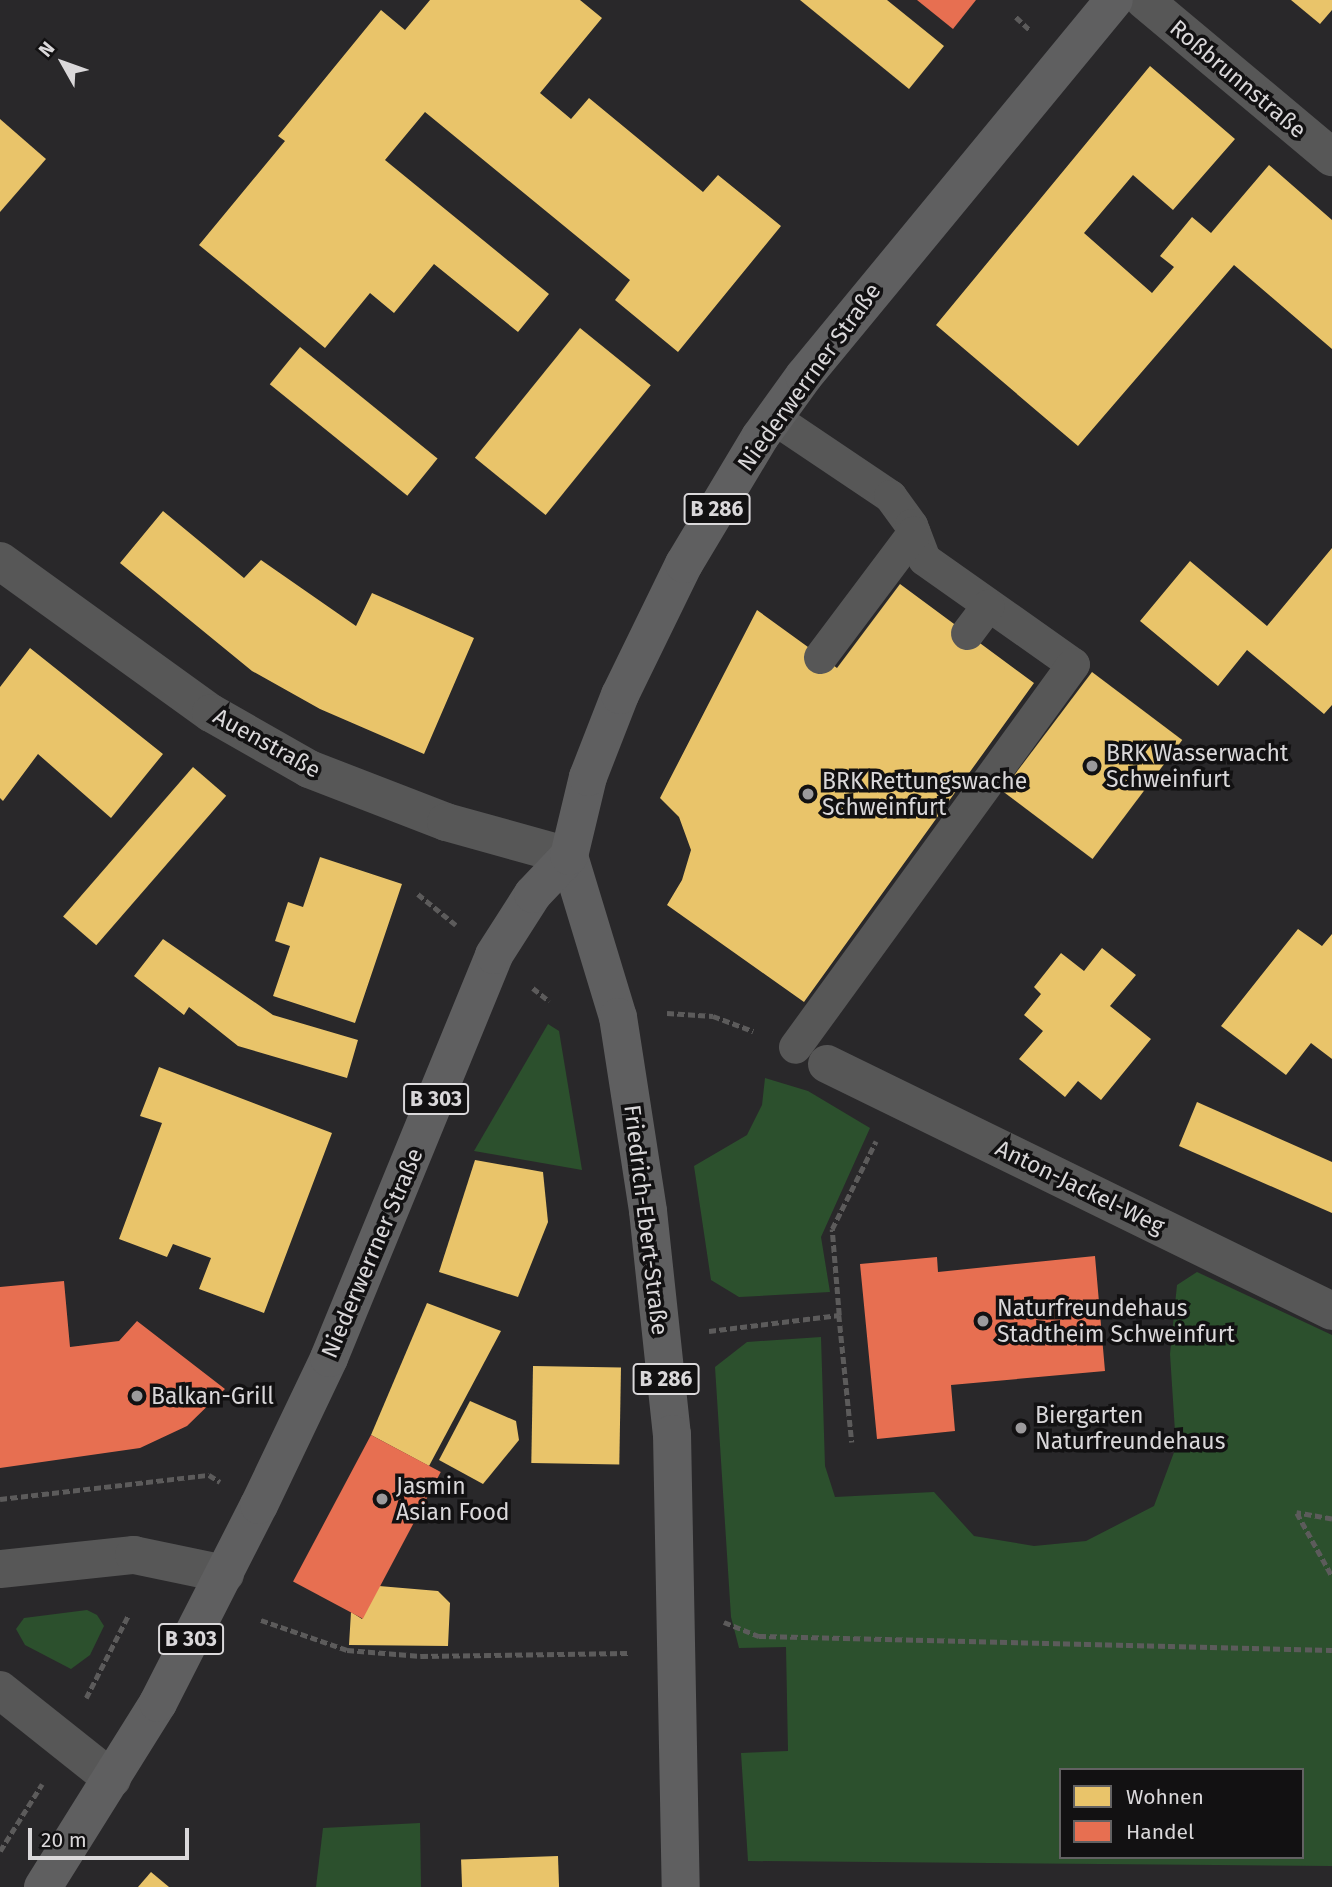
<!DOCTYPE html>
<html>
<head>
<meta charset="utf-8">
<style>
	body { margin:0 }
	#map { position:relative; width:1332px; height:1887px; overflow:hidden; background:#29282a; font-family:"Fira Sans",sans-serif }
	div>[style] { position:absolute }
	.green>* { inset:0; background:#2c502d }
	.homes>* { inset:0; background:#e9c46a; transform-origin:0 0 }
	.shops>* { inset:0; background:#e76f51; transform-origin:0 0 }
	.path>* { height:4.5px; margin-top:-2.25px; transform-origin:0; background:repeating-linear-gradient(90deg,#5c5b5b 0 7px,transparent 0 10.5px) }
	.service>* { height:33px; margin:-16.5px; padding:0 16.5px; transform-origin:16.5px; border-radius:16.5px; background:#575757 }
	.minor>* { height:38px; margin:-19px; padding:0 19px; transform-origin:19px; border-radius:19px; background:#575757 }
	.primary>* { height:38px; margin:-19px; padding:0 19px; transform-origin:19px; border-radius:19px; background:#5f5f60 }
	.dots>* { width:19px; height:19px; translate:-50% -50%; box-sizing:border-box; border:4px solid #121112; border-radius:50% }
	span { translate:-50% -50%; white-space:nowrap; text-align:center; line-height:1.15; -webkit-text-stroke:7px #121112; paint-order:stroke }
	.shield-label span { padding:2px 5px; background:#121112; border:2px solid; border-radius:5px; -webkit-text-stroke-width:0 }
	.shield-label { font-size:21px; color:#dad8da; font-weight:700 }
	.street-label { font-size:23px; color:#dad8da }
	.poi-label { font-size:23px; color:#dad8da }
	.left { translate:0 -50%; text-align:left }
	.legend { position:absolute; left:1059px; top:1768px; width:245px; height:91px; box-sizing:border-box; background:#121112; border:2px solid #626162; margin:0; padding:9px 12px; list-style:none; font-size:21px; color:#dad8da }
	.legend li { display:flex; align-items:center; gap:14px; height:35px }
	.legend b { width:35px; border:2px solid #626162 }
	.north { position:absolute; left:28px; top:28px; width:70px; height:70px; -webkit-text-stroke:5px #121112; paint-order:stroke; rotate:310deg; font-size:19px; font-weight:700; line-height:28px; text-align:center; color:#dad8da }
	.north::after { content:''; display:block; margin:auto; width:24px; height:32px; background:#dad8da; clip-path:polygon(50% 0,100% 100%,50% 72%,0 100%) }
	.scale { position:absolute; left:28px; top:1828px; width:161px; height:32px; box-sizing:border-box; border:4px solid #dad8da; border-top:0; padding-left:9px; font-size:21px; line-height:24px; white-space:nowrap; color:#dad8da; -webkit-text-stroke:5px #121112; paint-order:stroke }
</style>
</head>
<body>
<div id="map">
	<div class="green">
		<i style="clip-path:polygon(548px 1024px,559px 1031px,582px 1170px,474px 1151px)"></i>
		<i style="clip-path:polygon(765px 1078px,808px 1091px,870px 1128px,821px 1237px,830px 1292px,739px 1297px,711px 1280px,694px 1166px,747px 1135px,762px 1105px)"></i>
		<i style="clip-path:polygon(evenodd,1197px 1272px,1332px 1335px,1332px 1866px,748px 1861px,741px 1753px,788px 1751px,786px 1647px,739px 1648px,731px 1617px,715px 1367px,747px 1342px,821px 1337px,825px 1466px,835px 1497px,934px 1492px,974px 1536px,1034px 1546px,1086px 1541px,1154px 1506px,1176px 1447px,1170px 1354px,1177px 1285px,1197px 1272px,1061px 1770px,1302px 1770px,1302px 1857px,1061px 1857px,1061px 1770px)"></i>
		<i style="clip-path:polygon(87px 1610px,97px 1615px,104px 1626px,90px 1655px,71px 1669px,25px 1645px,16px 1629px,24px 1618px)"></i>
		<i style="clip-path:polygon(420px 1823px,421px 1887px,316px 1887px,323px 1828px)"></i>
	</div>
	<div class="homes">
		<i style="clip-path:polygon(430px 0,580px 0,602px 18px,540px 93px,571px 119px,589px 98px,703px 192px,718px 175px,781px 226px,678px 352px,615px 300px,630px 280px,425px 112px,385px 160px,549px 294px,518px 332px,434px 264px,394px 313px,370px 293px,325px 348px,199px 245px,285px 141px,278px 136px,381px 10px,405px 30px)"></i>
		<i style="clip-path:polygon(800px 0,887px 0,944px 46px,909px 89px)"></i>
		<i style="clip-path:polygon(1291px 0,1332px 0,1332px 10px,1320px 24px)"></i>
		<i style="clip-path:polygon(1150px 66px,1235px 139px,1173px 210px,1133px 175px,1084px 233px,1152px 293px,1174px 267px,1160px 256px,1192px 217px,1211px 233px,1269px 165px,1332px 220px,1332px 349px,1234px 265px,1078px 446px,936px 325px)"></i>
		<i style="clip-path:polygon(0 119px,46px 159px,0 212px)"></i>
		<i style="left:580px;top:328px;width:91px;height:167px;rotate:39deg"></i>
		<i style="left:300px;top:347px;width:177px;height:48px;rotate:39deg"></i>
		<i style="clip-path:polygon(163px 511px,244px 578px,261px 560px,356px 626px,372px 593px,474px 638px,424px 754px,320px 709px,252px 671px,120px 563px)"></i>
		<i style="clip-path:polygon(1332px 548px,1332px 705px,1324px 714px,1247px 650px,1218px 686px,1140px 621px,1190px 561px,1267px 626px)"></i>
		<i style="clip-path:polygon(900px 584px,1034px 683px,804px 1002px,667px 905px,682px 880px,691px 850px,679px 817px,660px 798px,757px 610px,837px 668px)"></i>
		<i style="clip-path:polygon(30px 648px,163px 754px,111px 818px,38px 754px,3px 801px,0 798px,0 687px)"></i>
		<i style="left:1092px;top:672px;width:113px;height:149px;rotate:37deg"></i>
		<i style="left:193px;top:767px;width:44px;height:198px;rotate:41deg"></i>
		<i style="clip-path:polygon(320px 857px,402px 884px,355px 1023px,273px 996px,290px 946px,275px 941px,288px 902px,303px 907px)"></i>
		<i style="clip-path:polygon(1298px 929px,1322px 946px,1332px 934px,1332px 1059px,1311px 1043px,1286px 1075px,1221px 1026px)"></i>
		<i style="clip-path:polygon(163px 939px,273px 1015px,358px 1040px,347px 1078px,238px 1046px,189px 1007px,184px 1015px,134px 976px)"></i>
		<i style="clip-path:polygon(1102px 948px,1136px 975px,1110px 1006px,1151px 1039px,1101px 1100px,1078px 1081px,1065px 1097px,1019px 1059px,1043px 1031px,1024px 1015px,1041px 994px,1034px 987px,1061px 953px,1084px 971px)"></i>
		<i style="clip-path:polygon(159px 1067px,332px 1133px,264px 1313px,199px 1289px,211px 1258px,173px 1244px,167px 1257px,119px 1239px,162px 1123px,140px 1116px)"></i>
		<i style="clip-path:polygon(1197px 1102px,1332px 1162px,1332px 1213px,1179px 1146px)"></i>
		<i style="clip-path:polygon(475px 1160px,543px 1172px,548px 1222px,518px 1297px,439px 1272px)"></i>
		<i style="clip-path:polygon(427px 1303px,501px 1331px,429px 1466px,371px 1435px)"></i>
		<i style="left:533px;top:1366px;width:88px;height:97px;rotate:1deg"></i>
		<i style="clip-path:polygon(470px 1401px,516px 1421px,519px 1440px,483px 1484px,439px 1460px)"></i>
		<i style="clip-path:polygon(379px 1586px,438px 1591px,450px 1603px,448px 1646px,349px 1645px,351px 1612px,362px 1619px)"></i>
		<i style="left:558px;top:1856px;width:31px;height:97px;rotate:88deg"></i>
		<i style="clip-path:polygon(151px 1872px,169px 1887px,138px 1887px)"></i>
	</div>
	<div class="shops">
		<i style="clip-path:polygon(917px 0,976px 0,953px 29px)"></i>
		<i style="clip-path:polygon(1095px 1256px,1105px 1371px,951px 1385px,955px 1431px,877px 1439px,860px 1264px,937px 1257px,938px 1272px)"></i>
		<i style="clip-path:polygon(64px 1281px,70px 1347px,119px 1341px,137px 1321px,225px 1389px,187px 1426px,140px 1448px,0 1468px,0 1287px)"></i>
		<i style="left:371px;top:1435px;width:79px;height:166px;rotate:28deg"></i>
	</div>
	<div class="path">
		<i style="left:1016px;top:17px;width:18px;rotate:43deg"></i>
		<i style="left:418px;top:894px;width:49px;rotate:39.2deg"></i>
		<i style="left:533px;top:988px;width:21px;rotate:39deg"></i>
		<i style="left:667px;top:1013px;width:46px;rotate:3.7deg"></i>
		<i style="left:713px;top:1016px;width:43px;rotate:20.6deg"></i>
		<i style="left:839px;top:1315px;width:128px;rotate:84.2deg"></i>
		<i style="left:709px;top:1331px;width:131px;rotate:-7deg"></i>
		<i style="left:839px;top:1315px;width:86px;rotate:-94.7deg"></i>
		<i style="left:832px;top:1229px;width:98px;rotate:-63.4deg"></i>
		<i style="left:0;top:1499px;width:210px;rotate:-6.6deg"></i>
		<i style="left:209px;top:1475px;width:13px;rotate:32deg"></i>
		<i style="left:1332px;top:1519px;width:36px;rotate:-170deg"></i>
		<i style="left:1297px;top:1513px;width:72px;rotate:60.9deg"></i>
		<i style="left:261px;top:1620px;width:91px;rotate:19.2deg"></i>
		<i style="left:347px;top:1650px;width:74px;rotate:4.6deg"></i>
		<i style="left:421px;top:1656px;width:207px;rotate:-0.8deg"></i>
		<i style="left:724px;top:1622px;width:38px;rotate:22deg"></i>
		<i style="left:759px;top:1636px;width:573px;rotate:1.4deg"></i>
		<i style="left:86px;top:1698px;width:94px;rotate:-62.9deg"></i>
		<i style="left:0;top:1851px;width:79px;rotate:-57.9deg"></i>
	</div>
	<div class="service">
		<i style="left:774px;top:418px;width:140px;rotate:33.9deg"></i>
		<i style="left:890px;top:496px;width:36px;rotate:54deg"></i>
		<i style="left:911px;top:525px;width:36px;rotate:69deg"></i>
		<i style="left:924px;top:559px;width:182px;rotate:35.2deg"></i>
		<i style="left:1073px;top:664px;width:473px;rotate:126deg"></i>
		<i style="left:967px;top:633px;width:34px;rotate:-53deg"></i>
		<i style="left:820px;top:657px;width:156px;rotate:-53.1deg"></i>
	</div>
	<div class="minor">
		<i style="left:1144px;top:0;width:245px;rotate:39.9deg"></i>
		<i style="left:0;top:561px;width:260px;rotate:35.8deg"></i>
		<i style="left:211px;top:713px;width:113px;rotate:29.7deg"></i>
		<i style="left:309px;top:769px;width:147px;rotate:21.1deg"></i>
		<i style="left:446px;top:822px;width:128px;rotate:15.5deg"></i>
		<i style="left:827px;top:1064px;width:562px;rotate:26.06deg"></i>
		<i style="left:0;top:1569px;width:135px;rotate:-6deg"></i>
		<i style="left:134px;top:1555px;width:93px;rotate:11.8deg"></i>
		<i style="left:0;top:1690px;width:143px;rotate:38.5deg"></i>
	</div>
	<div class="primary">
		<i style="left:569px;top:856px;width:168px;rotate:73.1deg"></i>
		<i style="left:618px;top:1017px;width:196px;rotate:81.2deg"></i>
		<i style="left:648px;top:1211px;width:224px;rotate:83.9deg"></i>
		<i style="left:672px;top:1434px;width:453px;rotate:88.9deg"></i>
		<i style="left:43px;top:1887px;width:217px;rotate:-58deg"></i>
		<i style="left:158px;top:1703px;width:222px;rotate:-63deg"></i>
		<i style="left:259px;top:1505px;width:163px;rotate:-64.5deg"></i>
		<i style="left:329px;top:1358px;width:435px;rotate:-67.7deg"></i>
		<i style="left:494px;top:955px;width:72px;rotate:-57.4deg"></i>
		<i style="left:533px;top:894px;width:52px;rotate:-46.5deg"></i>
		<i style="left:569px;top:856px;width:81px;rotate:-76.5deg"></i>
		<i style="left:588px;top:777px;width:88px;rotate:-68.7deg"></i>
		<i style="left:620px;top:695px;width:146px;rotate:-64deg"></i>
		<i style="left:684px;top:564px;width:148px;rotate:-59.1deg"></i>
		<i style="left:760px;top:437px;width:75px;rotate:-54.2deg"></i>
		<i style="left:804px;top:376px;width:487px;rotate:-50.5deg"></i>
	</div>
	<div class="dots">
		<i style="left:1092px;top:766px;background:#9c9a9c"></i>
		<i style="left:808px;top:794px;background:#9c9a9c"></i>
		<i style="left:983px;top:1321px;background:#9c9a9c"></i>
		<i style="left:137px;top:1396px;background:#9c9a9c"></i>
		<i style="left:1021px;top:1428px;background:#9c9a9c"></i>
		<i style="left:382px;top:1499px;background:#9c9a9c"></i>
	</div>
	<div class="shield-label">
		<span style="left:717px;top:509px">B 286</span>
		<span style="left:436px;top:1099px">B 303</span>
		<span style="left:666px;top:1379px">B 286</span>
		<span style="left:191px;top:1639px">B 303</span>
	</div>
	<div class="street-label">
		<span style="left:1238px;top:79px;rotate:40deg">Roßbrunnstraße</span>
		<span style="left:809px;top:377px;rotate:-54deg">Niederwerrner Straße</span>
		<span style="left:267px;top:743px;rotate:29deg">Auenstraße</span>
		<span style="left:1080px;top:1187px;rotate:26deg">Anton-Jackel-Weg</span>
		<span style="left:646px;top:1220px;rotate:83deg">Friedrich-Ebert-Straße</span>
		<span style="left:372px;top:1253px;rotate:-67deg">Niederwerrner Straße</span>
	</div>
	<div class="poi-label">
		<span class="left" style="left:1106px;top:766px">BRK Wasserwacht<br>Schweinfurt</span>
		<span class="left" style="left:822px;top:794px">BRK Rettungswache<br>Schweinfurt</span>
		<span class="left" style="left:997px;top:1321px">Naturfreundehaus<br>Stadtheim Schweinfurt</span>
		<span class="left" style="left:151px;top:1396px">Balkan-Grill</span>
		<span class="left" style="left:1035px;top:1428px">Biergarten<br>Naturfreundehaus</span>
		<span class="left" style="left:396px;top:1499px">Jasmin<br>Asian Food</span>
	</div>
	<ul class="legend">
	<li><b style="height:19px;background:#e9c46a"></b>Wohnen</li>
	<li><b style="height:19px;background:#e76f51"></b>Handel</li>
	</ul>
	<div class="north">N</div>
	<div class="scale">20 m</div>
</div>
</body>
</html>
